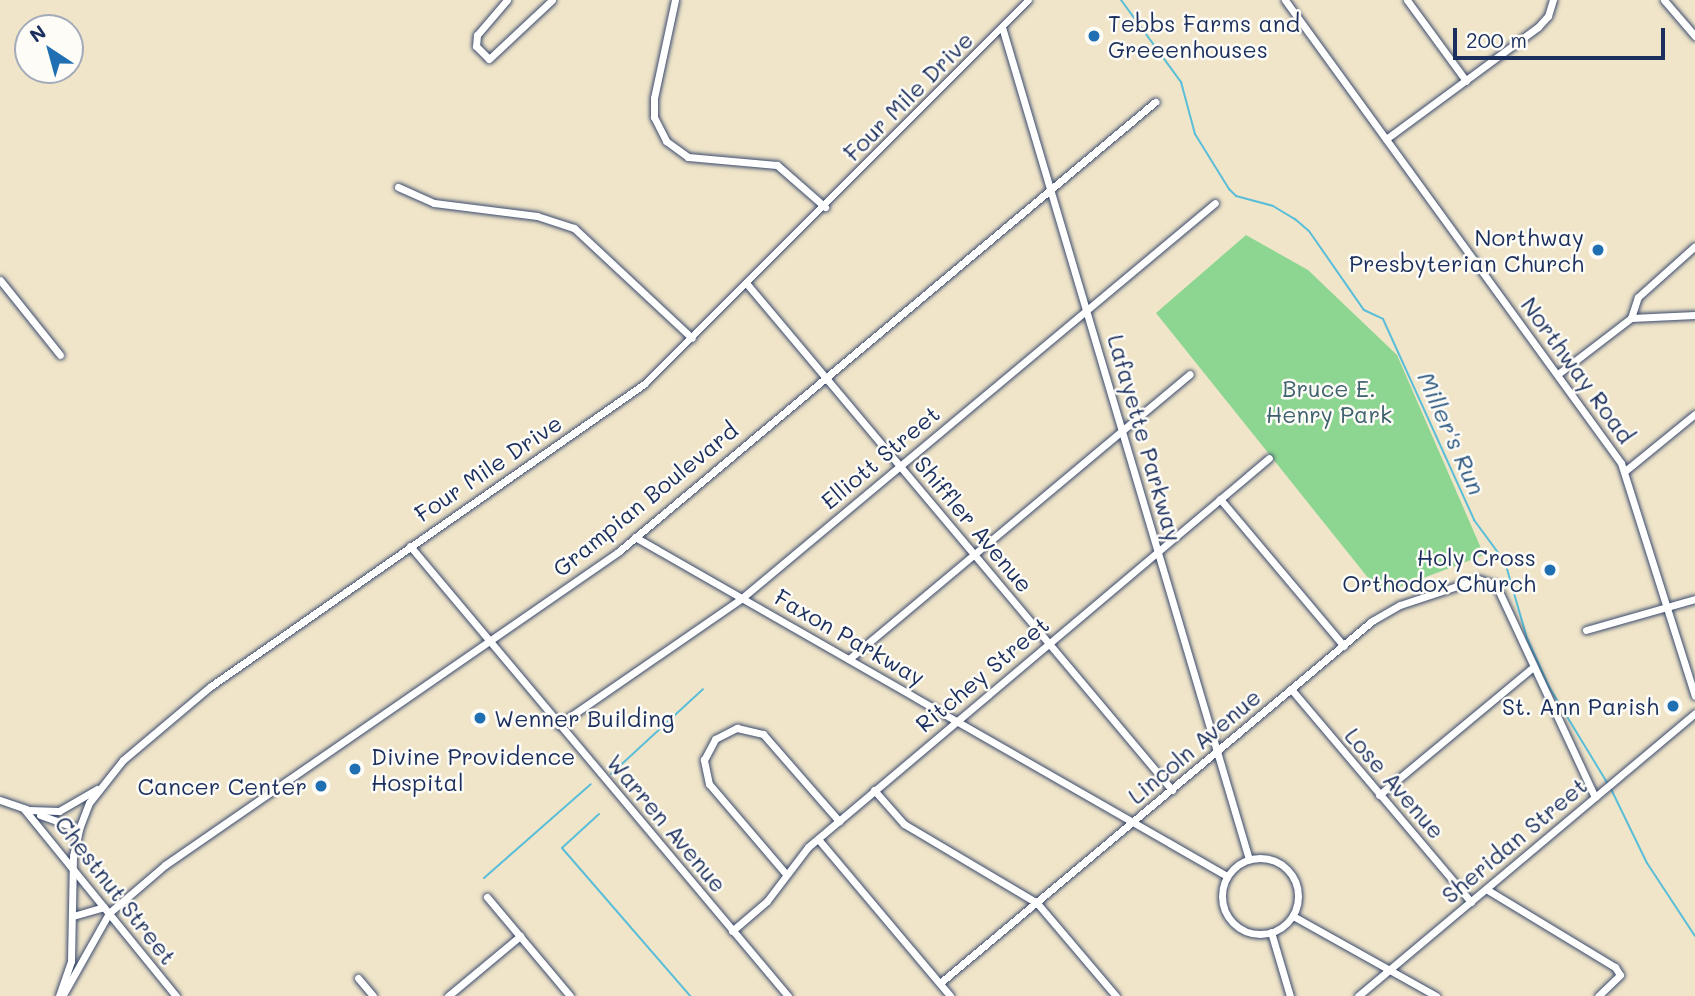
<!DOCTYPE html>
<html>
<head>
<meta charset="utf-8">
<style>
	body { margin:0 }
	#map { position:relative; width:1695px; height:996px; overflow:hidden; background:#f0e5c9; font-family:Mali,sans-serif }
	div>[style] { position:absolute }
	.green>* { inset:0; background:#8dd691 }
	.stream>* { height:2px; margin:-1px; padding:0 1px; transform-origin:1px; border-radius:1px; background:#5abed8 }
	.roads { filter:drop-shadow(0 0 2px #3b4a6e) drop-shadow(0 0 2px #3b4a6e) }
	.minor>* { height:7px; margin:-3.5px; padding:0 3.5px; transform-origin:3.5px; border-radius:3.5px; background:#fff }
	.minor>.ring { margin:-3.5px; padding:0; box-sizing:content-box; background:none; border:7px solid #fff; border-radius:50% }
	.dots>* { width:19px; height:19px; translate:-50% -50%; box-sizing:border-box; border:4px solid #fdfcf7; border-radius:50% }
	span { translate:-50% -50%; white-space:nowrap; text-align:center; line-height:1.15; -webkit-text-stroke:5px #fdfcf7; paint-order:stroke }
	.poi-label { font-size:23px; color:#1b2f5e }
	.left { translate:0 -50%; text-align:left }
	.right { translate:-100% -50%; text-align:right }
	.street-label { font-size:23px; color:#1b2f5e }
	.park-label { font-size:23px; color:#3d616d }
	.water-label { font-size:24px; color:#2e5a83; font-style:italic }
	.north { position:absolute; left:14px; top:14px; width:70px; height:70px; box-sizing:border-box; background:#fdfcf7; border:2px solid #a3aaba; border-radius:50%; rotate:324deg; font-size:19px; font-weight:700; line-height:28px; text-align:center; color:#1b2f5e }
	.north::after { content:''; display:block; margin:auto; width:24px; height:32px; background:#1f6fb2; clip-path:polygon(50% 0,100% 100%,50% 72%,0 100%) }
	.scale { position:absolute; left:1453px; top:28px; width:212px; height:32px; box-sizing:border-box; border:4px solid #1b2f5e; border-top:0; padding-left:9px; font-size:21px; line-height:24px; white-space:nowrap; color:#1b2f5e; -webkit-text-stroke:5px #fdfcf7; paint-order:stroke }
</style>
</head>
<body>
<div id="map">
	<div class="green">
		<i style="clip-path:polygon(1246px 235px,1308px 270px,1397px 355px,1484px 555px,1381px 594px,1156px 313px)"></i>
	</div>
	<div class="stream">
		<i style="left:1121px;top:0;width:102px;rotate:53.8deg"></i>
		<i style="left:1181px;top:82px;width:54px;rotate:74.9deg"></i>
		<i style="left:1195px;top:134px;width:65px;rotate:58.3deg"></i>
		<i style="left:1229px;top:189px;width:10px;rotate:45deg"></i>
		<i style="left:1236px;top:196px;width:38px;rotate:15deg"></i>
		<i style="left:1273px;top:206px;width:26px;rotate:31deg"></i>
		<i style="left:1295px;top:219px;width:18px;rotate:41deg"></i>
		<i style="left:1309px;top:231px;width:96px;rotate:55.2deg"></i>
		<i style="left:1364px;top:310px;width:21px;rotate:25deg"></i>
		<i style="left:1383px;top:319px;width:221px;rotate:65.6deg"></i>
		<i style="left:1474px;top:520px;width:52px;rotate:53.6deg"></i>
		<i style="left:1505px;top:562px;width:79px;rotate:73.9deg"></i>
		<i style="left:1527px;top:638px;width:54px;rotate:65.8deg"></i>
		<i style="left:1549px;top:687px;width:114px;rotate:58.7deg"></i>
		<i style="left:611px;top:774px;width:125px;rotate:-42.7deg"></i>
		<i style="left:1611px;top:789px;width:82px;rotate:64.1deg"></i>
		<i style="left:1647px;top:863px;width:87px;rotate:56.7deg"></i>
		<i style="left:599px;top:814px;width:50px;rotate:137.4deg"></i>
		<i style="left:562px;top:848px;width:196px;rotate:49.1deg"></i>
		<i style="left:484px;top:878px;width:142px;rotate:-41.3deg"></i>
	</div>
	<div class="roads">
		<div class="minor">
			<i style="left:507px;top:0;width:46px;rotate:130.6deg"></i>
			<i style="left:477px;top:35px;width:11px;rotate:95deg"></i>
			<i style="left:476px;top:46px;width:18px;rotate:45deg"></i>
			<i style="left:489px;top:59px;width:86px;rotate:-43.1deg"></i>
			<i style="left:675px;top:0;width:100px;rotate:102.1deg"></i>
			<i style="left:654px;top:98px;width:19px;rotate:90deg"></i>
			<i style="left:654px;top:117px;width:27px;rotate:63deg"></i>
			<i style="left:666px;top:141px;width:27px;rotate:36deg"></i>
			<i style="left:688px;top:157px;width:89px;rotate:5.1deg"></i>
			<i style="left:777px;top:165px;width:64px;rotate:41.2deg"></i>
			<i style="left:1285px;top:0;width:572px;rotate:54.03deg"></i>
			<i style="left:1621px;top:463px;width:244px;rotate:72.4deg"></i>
			<i style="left:1407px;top:0;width:100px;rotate:53.9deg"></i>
			<i style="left:1664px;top:0;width:48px;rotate:49.3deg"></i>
			<i style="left:1002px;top:27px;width:868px;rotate:73.47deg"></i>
			<i style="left:1386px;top:139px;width:189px;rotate:-36.4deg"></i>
			<i style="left:1538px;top:27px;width:15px;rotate:-48deg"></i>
			<i style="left:1548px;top:16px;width:17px;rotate:-73deg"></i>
			<i style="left:398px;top:187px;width:39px;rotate:24deg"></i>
			<i style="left:434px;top:203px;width:104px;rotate:7.2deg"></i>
			<i style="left:537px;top:216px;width:39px;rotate:18deg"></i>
			<i style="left:574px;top:228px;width:161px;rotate:43deg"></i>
			<i style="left:0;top:280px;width:96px;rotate:51.3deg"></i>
			<i style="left:747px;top:284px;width:661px;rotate:49.97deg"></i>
			<i style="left:1631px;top:318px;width:64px;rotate:-2.7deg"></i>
			<i style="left:1558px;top:374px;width:92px;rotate:-37.5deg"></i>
			<i style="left:1631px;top:318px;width:22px;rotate:-72deg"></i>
			<i style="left:1638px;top:297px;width:76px;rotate:-41.8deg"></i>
			<i style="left:1625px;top:471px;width:90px;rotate:-39.2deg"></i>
			<i style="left:1220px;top:499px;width:192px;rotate:49.9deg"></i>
			<i style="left:635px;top:537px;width:682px;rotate:29.8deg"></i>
			<i style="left:410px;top:546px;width:588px;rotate:49.97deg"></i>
			<i style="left:1586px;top:630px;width:113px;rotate:-15.9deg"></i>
			<i style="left:849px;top:659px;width:444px;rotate:-39.9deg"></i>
			<i style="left:1291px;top:689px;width:279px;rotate:49.8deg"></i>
			<i style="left:558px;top:725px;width:224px;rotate:-34.6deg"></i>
			<i style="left:742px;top:598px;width:616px;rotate:-39.87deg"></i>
			<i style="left:874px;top:790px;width:45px;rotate:48.6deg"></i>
			<i style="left:904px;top:824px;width:155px;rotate:30.7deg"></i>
			<i style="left:1037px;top:903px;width:122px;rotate:49.7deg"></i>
			<i style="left:1379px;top:795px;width:199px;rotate:-39.7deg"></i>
			<i style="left:0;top:800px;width:28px;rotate:19deg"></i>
			<i style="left:24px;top:809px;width:241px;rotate:50.9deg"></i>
			<i style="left:28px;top:810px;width:31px;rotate:2deg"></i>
			<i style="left:59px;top:811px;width:44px;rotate:-30.1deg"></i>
			<i style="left:40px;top:815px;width:41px;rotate:19.7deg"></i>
			<i style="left:818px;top:839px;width:205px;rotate:49.9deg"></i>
			<i class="ring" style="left:1222px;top:858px;width:69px;height:69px"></i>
			<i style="left:786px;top:874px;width:118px;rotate:-130.5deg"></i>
			<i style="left:709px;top:784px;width:25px;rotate:-102deg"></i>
			<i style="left:704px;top:760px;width:24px;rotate:-62deg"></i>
			<i style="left:715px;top:739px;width:25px;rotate:-27deg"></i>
			<i style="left:737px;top:728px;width:27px;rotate:13deg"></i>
			<i style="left:763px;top:734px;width:116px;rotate:48.9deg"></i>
			<i style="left:1486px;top:889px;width:151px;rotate:31.2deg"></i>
			<i style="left:1615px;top:967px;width:9px;rotate:58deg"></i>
			<i style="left:1620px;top:975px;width:30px;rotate:136deg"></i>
			<i style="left:487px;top:897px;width:129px;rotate:50deg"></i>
			<i style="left:73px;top:916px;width:32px;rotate:-16deg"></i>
			<i style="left:1293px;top:916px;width:164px;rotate:29.2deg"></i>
			<i style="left:732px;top:931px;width:46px;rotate:-40.6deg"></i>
			<i style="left:767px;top:901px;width:68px;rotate:-52.8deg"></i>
			<i style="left:808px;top:847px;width:603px;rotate:-40.16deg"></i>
			<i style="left:1271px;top:932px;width:67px;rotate:73.5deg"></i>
			<i style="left:358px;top:978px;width:23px;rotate:50deg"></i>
			<i style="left:940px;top:983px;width:564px;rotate:-39.96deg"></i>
			<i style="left:1372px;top:621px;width:32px;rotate:-30deg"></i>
			<i style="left:1400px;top:605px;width:82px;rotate:-18.4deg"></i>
			<i style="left:1478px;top:579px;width:19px;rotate:18deg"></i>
			<i style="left:1496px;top:585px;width:234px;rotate:65deg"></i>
			<i style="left:64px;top:993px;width:92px;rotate:-60.6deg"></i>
			<i style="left:109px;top:913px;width:74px;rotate:-40.6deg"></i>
			<i style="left:165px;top:865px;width:551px;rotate:-34.64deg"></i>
			<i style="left:618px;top:552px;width:701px;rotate:-39.96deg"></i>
			<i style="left:59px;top:996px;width:37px;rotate:-71deg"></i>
			<i style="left:71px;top:961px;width:105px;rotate:-88.9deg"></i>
			<i style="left:73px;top:856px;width:28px;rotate:-77deg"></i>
			<i style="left:79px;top:829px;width:28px;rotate:-69deg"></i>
			<i style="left:89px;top:803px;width:55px;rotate:-51.7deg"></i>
			<i style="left:123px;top:760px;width:115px;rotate:-40.1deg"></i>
			<i style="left:211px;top:686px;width:528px;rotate:-34.89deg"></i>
			<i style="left:644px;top:384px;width:543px;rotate:-45deg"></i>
			<i style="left:448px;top:996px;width:94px;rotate:-39.8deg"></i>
			<i style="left:1358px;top:996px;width:440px;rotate:-40deg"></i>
		</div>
	</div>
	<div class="dots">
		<i style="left:1094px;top:36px;background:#1f6fb2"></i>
		<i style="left:1598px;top:250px;background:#1f6fb2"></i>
		<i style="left:1550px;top:570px;background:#1f6fb2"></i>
		<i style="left:1673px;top:706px;background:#1f6fb2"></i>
		<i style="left:480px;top:718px;background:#1f6fb2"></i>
		<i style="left:355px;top:769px;background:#1f6fb2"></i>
		<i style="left:321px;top:786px;background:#1f6fb2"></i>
	</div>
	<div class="poi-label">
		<span class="left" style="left:1108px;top:36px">Tebbs Farms and<br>Greeenhouses</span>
		<span class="right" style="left:1584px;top:250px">Northway<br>Presbyterian Church</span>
		<span class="right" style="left:1536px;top:570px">Holy Cross<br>Orthodox Church</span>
		<span class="right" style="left:1659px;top:706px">St. Ann Parish</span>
		<span class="left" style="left:494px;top:718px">Wenner Building</span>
		<span class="left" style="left:371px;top:769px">Divine Providence<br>Hospital</span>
		<span class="right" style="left:307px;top:786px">Cancer Center</span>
	</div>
	<div class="street-label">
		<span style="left:908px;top:96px;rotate:-45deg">Four Mile Drive</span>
		<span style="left:1578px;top:370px;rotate:54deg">Northway Road</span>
		<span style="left:1145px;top:438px;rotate:74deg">Lafayette Parkway</span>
		<span style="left:880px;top:457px;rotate:-40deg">Elliott Street</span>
		<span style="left:488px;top:468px;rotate:-34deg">Four Mile Drive</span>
		<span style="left:645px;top:499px;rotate:-39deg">Grampian Boulevard</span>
		<span style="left:974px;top:524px;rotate:50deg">Shiffler Avenue</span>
		<span style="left:850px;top:637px;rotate:30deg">Faxon Parkway</span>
		<span style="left:982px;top:674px;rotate:-40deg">Ritchey Street</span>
		<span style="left:1194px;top:746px;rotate:-40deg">Lincoln Avenue</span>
		<span style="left:1395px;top:783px;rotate:49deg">Lose Avenue</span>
		<span style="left:667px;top:823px;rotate:50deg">Warren Avenue</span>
		<span style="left:1514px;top:840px;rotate:-40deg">Sheridan Street</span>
		<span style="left:116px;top:890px;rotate:52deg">Chestnut Street</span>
	</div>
	<div class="park-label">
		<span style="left:1329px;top:401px">Bruce E.<br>Henry Park</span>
	</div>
	<div class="water-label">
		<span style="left:1452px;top:433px;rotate:66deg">Miller's Run</span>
	</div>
	<div class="north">N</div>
	<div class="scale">200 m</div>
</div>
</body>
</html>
